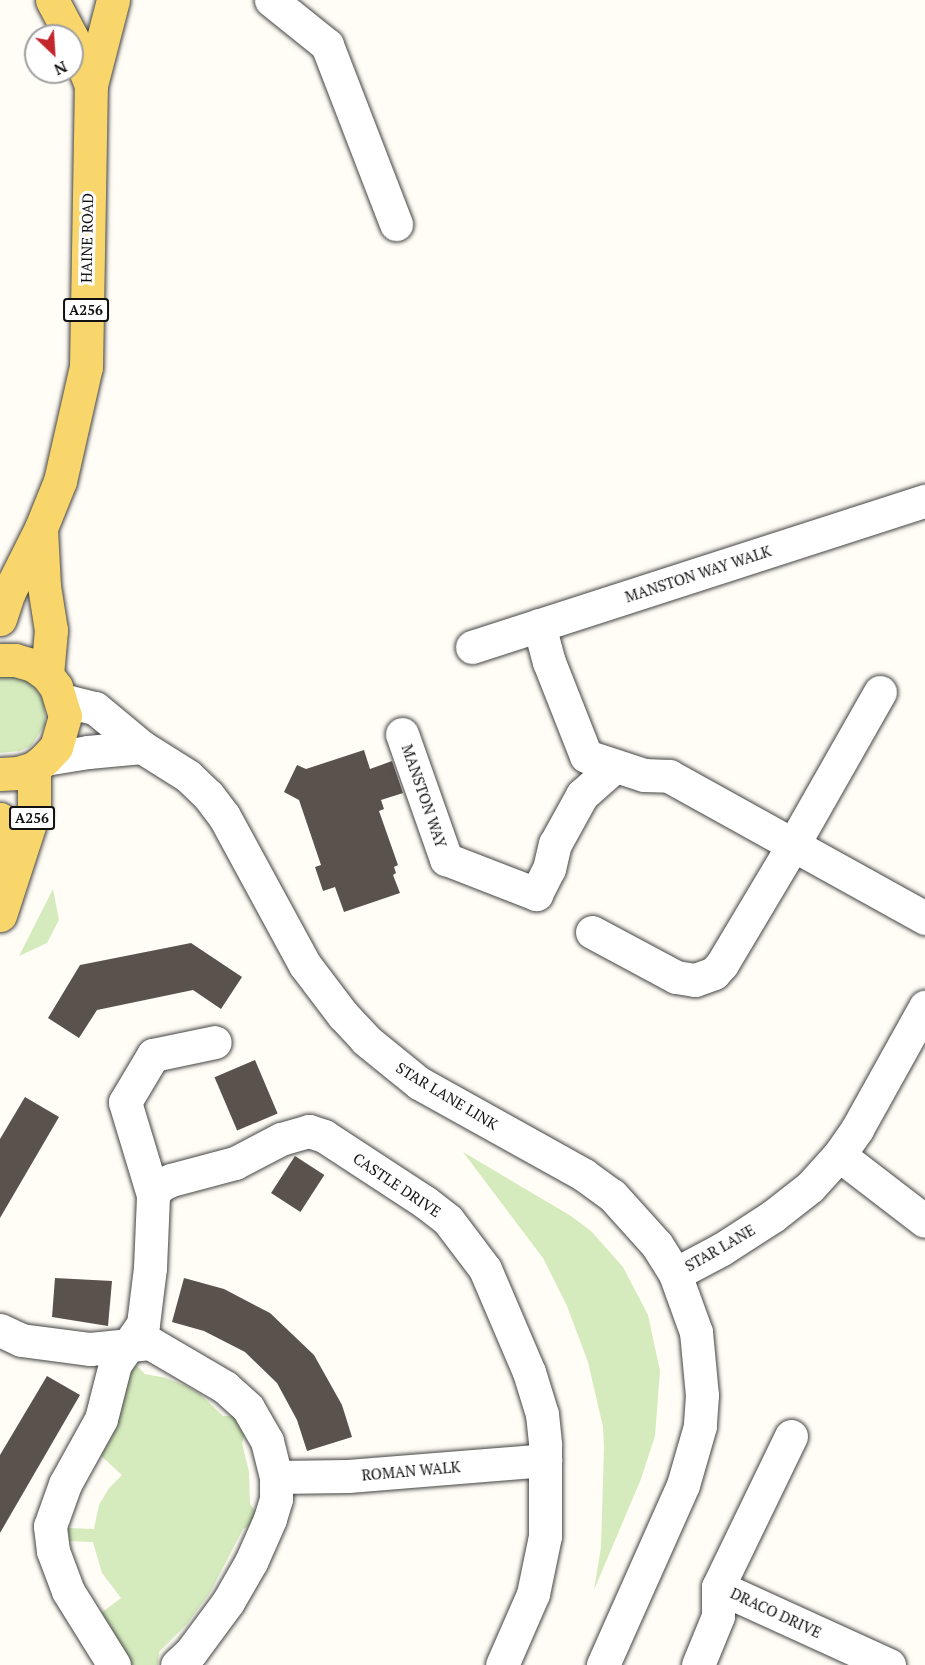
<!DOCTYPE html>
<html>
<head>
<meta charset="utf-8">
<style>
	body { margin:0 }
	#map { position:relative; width:925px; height:1665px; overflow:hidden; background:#fffdf5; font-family:"PT Serif",serif }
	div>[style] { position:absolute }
	.green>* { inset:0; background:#d5ebbd }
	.building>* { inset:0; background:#5a524d; transform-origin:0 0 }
	.roads { filter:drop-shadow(0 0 2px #444) drop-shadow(0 0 2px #444) }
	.minor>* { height:33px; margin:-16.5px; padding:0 16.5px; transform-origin:16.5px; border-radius:16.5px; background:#fff }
	.major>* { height:33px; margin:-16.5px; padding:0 16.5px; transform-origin:16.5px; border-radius:16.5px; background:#f9d66b }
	span { translate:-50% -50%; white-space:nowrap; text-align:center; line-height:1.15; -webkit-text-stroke:6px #fff; paint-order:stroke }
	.shield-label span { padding:2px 4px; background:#fff; border:2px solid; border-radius:4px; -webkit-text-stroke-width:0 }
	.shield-label { font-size:14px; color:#111; font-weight:700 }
	.street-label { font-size:15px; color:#111 }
	.north { position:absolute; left:24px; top:24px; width:60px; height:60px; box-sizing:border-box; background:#fff; border:2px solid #a0a0a0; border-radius:50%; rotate:155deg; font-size:16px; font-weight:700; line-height:24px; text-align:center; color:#111 }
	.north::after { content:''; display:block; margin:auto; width:21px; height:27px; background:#c4262e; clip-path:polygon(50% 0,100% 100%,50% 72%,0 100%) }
</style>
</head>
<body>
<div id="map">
	<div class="green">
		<i style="clip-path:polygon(0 675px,16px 675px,29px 681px,44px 700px,45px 725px,31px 746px,20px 751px,0 753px)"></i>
		<i style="clip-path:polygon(53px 889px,59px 920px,47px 943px,19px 956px)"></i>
		<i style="clip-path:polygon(463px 1152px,571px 1216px,591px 1231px,623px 1267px,648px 1315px,660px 1371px,655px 1436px,641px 1479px,594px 1590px,601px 1547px,604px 1447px,603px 1427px,588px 1362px,567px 1306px,543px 1258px)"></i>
		<i style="clip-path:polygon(130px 1364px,135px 1364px,145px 1374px,166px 1378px,186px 1386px,200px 1394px,223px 1416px,237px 1416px,246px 1432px,242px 1443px,249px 1472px,250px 1504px,258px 1515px,256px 1523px,243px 1529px,211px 1591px,187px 1624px,159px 1652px,158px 1665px,129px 1665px,101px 1613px,121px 1598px,102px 1573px,93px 1542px,65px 1541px,64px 1531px,68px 1528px,94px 1529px,99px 1505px,109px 1488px,122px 1475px,100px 1455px)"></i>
	</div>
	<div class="building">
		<i style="clip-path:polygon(364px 750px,370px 769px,392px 761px,403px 793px,381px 800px,384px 809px,379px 811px,398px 865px,394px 867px,396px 873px,393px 875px,400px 893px,344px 912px,335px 887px,323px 891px,315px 867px,321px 865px,299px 800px,284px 792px,297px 765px,306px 769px)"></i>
		<i style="clip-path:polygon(191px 943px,242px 977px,221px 1009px,193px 990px,97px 1010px,79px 1038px,48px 1018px,80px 965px)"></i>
		<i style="left:255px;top:1060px;width:58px;height:44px;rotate:67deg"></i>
		<i style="clip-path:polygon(25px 1097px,59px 1117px,0 1218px,0 1139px)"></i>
		<i style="left:295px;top:1156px;width:35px;height:44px;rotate:33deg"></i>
		<i style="clip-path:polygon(55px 1278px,112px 1281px,108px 1326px,52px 1317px)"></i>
		<i style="clip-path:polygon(184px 1278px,224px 1289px,270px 1313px,314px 1355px,342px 1405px,352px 1437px,307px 1451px,297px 1420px,277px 1383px,245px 1352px,204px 1331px,172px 1322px)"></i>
		<i style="clip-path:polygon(47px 1376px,80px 1395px,0 1533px,0 1455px)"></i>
	</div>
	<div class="roads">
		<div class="minor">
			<i style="left:271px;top:0;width:72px;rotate:38.8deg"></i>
			<i style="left:327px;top:45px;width:192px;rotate:68.9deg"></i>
			<i style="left:539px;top:625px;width:38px;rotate:75deg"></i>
			<i style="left:549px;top:662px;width:101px;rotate:68.5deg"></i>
			<i style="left:586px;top:756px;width:61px;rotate:18.1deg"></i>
			<i style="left:644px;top:775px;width:25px;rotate:2deg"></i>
			<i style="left:669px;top:776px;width:293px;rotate:29deg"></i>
			<i style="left:472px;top:647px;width:476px;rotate:-17.9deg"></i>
			<i style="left:62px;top:700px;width:34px;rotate:14deg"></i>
			<i style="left:95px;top:708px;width:61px;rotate:39.7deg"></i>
			<i style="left:142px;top:747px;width:54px;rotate:32.2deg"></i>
			<i style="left:188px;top:776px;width:28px;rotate:44deg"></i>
			<i style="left:208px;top:795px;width:26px;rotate:53deg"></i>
			<i style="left:224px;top:816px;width:170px;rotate:61.5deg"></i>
			<i style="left:305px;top:965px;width:63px;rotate:52.8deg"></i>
			<i style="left:343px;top:1015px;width:34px;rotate:47deg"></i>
			<i style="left:366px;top:1040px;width:68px;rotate:39.1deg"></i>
			<i style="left:419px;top:1083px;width:189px;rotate:29.1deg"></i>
			<i style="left:584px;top:1175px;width:34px;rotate:36deg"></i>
			<i style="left:612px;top:1195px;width:67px;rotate:48deg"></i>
			<i style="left:657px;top:1245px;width:34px;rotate:58deg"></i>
			<i style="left:675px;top:1274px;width:62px;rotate:70.1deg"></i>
			<i style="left:696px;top:1332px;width:63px;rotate:84.6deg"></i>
			<i style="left:702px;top:1395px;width:31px;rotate:94deg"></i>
			<i style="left:700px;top:1426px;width:61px;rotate:106.1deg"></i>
			<i style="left:683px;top:1485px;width:197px;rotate:114deg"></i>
			<i style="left:402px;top:734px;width:133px;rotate:70.6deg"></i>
			<i style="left:446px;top:859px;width:97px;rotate:21.3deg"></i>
			<i style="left:536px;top:894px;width:28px;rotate:-63deg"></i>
			<i style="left:549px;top:869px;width:26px;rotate:-77deg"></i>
			<i style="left:555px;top:844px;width:56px;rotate:-61.1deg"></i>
			<i style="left:582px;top:795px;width:44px;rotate:-41.3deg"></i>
			<i style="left:45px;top:759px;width:44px;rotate:-9.2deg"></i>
			<i style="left:88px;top:752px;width:54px;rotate:-5.3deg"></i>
			<i style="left:592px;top:932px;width:95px;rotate:28.2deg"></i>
			<i style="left:676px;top:977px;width:19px;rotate:9deg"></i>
			<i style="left:695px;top:980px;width:20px;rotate:-20deg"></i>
			<i style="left:714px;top:973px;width:12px;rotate:-48deg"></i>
			<i style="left:722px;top:964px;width:139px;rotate:-59.2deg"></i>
			<i style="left:793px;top:845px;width:176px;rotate:-60.4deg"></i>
			<i style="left:839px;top:1155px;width:108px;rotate:37.5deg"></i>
			<i style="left:153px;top:1195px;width:97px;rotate:-106.8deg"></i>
			<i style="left:125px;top:1102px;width:55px;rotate:-59.2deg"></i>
			<i style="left:153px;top:1055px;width:63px;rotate:-11.8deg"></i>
			<i style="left:675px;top:1274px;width:53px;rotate:-28deg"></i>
			<i style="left:722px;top:1249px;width:61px;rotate:-32.9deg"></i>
			<i style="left:773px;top:1216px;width:47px;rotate:-38.1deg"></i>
			<i style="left:810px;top:1187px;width:43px;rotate:-47.8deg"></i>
			<i style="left:839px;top:1155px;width:32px;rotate:-55deg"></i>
			<i style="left:857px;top:1129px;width:140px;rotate:-60.9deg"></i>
			<i style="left:0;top:1330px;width:23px;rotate:25deg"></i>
			<i style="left:21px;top:1340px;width:70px;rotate:7.4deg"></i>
			<i style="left:90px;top:1349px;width:60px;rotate:-5.7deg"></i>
			<i style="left:150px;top:1343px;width:87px;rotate:30.4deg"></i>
			<i style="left:225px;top:1387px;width:31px;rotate:42deg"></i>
			<i style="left:248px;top:1408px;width:38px;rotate:60deg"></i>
			<i style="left:267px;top:1441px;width:37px;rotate:76deg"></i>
			<i style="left:276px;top:1477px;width:22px;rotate:90deg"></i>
			<i style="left:276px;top:1499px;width:21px;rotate:107deg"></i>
			<i style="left:270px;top:1519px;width:47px;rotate:113.8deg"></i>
			<i style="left:251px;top:1562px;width:46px;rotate:119.9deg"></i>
			<i style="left:228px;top:1602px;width:62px;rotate:126.5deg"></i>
			<i style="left:191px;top:1652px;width:19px;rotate:137deg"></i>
			<i style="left:791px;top:1436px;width:168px;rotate:115.8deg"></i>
			<i style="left:718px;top:1587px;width:188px;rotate:24.5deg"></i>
			<i style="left:276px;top:1477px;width:72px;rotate:-0.8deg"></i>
			<i style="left:348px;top:1476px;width:198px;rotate:-4.6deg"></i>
			<i style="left:114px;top:1665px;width:87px;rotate:-121.9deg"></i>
			<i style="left:68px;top:1591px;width:43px;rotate:-110.6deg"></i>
			<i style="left:53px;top:1551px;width:25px;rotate:-97deg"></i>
			<i style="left:50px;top:1526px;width:45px;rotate:-70.3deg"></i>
			<i style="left:65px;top:1484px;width:74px;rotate:-61deg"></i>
			<i style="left:101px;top:1419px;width:57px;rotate:-75.7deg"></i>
			<i style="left:115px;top:1364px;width:49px;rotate:-55deg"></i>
			<i style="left:143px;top:1324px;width:56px;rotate:-82.9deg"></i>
			<i style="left:150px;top:1268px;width:73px;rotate:-87.6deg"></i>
			<i style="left:153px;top:1195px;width:11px;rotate:-56deg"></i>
			<i style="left:159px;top:1186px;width:13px;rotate:-27deg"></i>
			<i style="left:171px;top:1180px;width:66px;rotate:-14.9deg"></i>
			<i style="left:235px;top:1163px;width:52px;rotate:-27.6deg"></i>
			<i style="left:281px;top:1139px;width:29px;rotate:-16deg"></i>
			<i style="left:309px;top:1131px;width:16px;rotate:18deg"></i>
			<i style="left:324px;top:1136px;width:121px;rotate:33.2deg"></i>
			<i style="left:425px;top:1202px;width:29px;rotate:38deg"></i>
			<i style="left:448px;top:1220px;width:61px;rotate:52.9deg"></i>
			<i style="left:485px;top:1269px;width:112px;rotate:66.9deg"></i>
			<i style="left:529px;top:1372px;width:44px;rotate:72.8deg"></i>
			<i style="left:542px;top:1414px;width:31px;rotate:84deg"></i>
			<i style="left:545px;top:1445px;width:91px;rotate:90deg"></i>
			<i style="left:545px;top:1536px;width:59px;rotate:101.7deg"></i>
			<i style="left:533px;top:1594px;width:77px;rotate:113.6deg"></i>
			<i style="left:698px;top:1665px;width:53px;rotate:-67.8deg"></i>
			<i style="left:718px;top:1616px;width:29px;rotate:-90deg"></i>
		</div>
		<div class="major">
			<i style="left:52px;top:0;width:41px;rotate:62.2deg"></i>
			<i style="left:72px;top:38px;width:51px;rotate:68deg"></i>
			<i style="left:41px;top:529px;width:57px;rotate:87deg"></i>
			<i style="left:44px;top:586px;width:45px;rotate:81deg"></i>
			<i style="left:51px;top:630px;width:45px;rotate:95.1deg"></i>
			<i style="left:0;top:619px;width:28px;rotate:-72deg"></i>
			<i style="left:9px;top:592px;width:72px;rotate:-63.4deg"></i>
			<i style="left:41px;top:528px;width:51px;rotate:-68deg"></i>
			<i style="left:60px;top:481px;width:117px;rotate:-77.2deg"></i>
			<i style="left:86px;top:367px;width:282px;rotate:-89deg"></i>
			<i style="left:91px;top:85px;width:88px;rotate:-75.5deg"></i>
			<i style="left:0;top:660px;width:15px"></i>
			<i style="left:15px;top:660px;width:19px;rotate:16deg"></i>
			<i style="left:33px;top:665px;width:17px;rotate:36deg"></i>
			<i style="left:47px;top:675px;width:15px;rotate:53deg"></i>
			<i style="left:56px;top:687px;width:30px;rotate:73deg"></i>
			<i style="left:65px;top:716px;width:32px;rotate:106deg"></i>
			<i style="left:56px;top:747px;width:16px;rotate:133deg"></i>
			<i style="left:45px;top:759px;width:14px;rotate:141deg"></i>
			<i style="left:34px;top:768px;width:17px;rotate:163deg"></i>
			<i style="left:18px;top:773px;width:18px;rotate:177deg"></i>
			<i style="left:0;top:819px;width:50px;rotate:72.6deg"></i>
			<i style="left:0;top:915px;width:109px;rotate:-71.9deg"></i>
			<i style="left:34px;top:811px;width:43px;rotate:-90deg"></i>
		</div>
	</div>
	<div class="shield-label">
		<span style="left:86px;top:310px">A256</span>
		<span style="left:32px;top:818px">A256</span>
	</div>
	<div class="street-label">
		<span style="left:87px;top:238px;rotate:-89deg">HAINE ROAD</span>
		<span style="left:698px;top:574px;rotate:-18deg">MANSTON WAY WALK</span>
		<span style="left:424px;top:796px;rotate:71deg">MANSTON WAY</span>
		<span style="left:447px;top:1096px;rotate:31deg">STAR LANE LINK</span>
		<span style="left:397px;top:1185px;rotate:34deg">CASTLE DRIVE</span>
		<span style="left:720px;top:1248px;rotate:-30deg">STAR LANE</span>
		<span style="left:411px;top:1471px;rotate:-5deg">ROMAN WALK</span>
		<span style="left:776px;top:1613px;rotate:25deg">DRACO DRIVE</span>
	</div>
	<div class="north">N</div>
</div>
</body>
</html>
